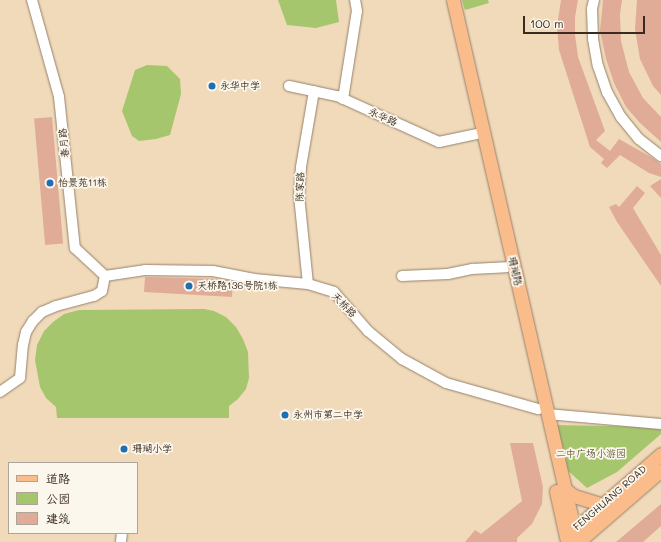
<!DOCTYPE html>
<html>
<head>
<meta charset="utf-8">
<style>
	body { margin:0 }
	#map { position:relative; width:661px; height:542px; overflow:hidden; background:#f1daba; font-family:Mali,"LXGW WenKai TC",sans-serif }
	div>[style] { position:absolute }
	.green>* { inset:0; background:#a6c66e }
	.building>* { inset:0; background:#e0ac98; transform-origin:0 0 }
	.roads { filter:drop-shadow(0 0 1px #96826c) drop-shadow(0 0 1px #96826c) }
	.minor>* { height:10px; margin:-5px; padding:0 5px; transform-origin:5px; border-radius:5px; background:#fff }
	.major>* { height:13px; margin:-6.5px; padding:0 6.5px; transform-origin:6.5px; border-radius:6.5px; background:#fabc8b }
	.dots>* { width:11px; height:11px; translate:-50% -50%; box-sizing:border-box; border:2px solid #fbf7ec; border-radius:50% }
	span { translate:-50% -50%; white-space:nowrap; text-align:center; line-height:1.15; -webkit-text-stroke:3.5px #fbf7ec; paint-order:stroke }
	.poi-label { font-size:10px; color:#3b2a1e }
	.left { translate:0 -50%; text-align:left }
	.street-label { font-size:10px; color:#3b2a1e }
	.park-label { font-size:10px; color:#5b5936 }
	.legend { position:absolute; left:8px; top:462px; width:130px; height:72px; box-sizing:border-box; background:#fbf7ec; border:1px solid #aea59a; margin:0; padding:5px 7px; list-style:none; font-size:12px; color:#3b2a1e }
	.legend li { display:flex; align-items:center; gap:8px; height:20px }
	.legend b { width:20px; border:1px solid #aea59a }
	.scale { position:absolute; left:523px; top:16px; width:122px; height:18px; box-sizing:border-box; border:2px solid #3b2a1e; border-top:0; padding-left:5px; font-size:12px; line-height:14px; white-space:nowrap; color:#3b2a1e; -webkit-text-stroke:3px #fbf7ec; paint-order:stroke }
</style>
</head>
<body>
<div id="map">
	<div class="green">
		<i style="clip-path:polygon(278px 0,336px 0,339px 22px,316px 28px,287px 25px)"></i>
		<i style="clip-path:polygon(462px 0,488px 0,489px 3px,465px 10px)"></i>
		<i style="clip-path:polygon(147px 65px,167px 66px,180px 79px,181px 94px,170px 135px,156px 139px,139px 141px,132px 136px,122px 111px,135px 70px)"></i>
		<i style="clip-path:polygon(204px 309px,214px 311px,226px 317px,236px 327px,243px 339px,248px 352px,249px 378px,246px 389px,238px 399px,229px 406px,229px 418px,57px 418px,56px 407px,46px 398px,40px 387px,35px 360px,37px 345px,44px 331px,53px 322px,64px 314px,79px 310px)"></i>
		<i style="clip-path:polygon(554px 425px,661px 427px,661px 434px,617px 472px,587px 488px,565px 468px)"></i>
	</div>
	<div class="building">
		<i style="clip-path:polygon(561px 0,578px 0,575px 17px,575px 35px,578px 57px,605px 131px,596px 140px,610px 151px,619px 139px,651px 157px,661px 164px,661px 177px,649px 173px,620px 155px,607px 168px,601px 163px,604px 159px,590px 147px,559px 50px,557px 26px)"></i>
		<i style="clip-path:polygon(603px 0,622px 0,620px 14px,621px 41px,629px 72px,643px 98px,661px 117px,661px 142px,640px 123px,626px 107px,614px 83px,606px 59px,600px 31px)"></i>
		<i style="clip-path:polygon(637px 0,661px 0,661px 95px,653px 86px,640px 59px,635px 29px)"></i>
		<i style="left:52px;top:117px;width:127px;height:18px;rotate:85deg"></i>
		<i style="clip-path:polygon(661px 179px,661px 198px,650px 186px)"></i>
		<i style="clip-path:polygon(637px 186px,645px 193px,633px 208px,661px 255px,661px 286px,617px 222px,609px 207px,616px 204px,619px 207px)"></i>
		<i style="clip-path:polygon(145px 277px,222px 279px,233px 282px,232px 297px,144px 292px)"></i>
		<i style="clip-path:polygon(510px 443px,533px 443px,543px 487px,542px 504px,532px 524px,517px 538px,517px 542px,465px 542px,475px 530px,481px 534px,522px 501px)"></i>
		<i style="clip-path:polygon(661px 504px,661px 526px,643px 542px,616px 542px)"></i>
	</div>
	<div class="roads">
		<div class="minor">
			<i style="left:32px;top:0;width:101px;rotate:74.4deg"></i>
			<i style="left:59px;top:97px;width:152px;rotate:84deg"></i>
			<i style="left:75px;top:248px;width:41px;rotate:43deg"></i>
			<i style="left:594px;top:0;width:9px;rotate:103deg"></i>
			<i style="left:592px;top:9px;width:30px;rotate:88deg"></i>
			<i style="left:593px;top:39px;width:27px;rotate:80deg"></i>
			<i style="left:598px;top:66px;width:28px;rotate:71deg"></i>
			<i style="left:607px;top:92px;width:29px;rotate:61deg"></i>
			<i style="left:621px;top:117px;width:28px;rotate:51deg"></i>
			<i style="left:639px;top:139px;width:28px;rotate:38deg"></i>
			<i style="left:289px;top:86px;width:49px;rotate:11.8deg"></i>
			<i style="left:337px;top:96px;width:112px;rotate:24.3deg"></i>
			<i style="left:439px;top:142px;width:38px;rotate:-12deg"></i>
			<i style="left:343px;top:99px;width:89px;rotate:-81deg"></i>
			<i style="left:357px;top:11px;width:11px;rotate:-100deg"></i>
			<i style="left:105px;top:276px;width:40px;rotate:-8.5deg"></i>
			<i style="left:145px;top:270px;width:68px;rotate:0.8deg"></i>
			<i style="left:213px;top:271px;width:42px;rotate:11deg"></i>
			<i style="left:254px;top:279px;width:54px;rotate:5.3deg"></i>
			<i style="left:308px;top:284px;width:27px;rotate:17deg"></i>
			<i style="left:334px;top:292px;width:52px;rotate:48.9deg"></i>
			<i style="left:368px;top:331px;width:44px;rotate:39.5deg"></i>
			<i style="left:402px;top:359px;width:50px;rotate:28.6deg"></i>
			<i style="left:446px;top:383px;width:96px;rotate:15.8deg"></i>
			<i style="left:402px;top:276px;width:46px;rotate:-2.5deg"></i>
			<i style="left:448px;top:274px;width:25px;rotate:-12deg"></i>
			<i style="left:472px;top:269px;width:34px;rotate:-3deg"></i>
			<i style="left:308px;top:284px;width:88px;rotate:-95.8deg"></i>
			<i style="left:299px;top:196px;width:29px;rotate:-86deg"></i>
			<i style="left:301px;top:167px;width:77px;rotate:-80.3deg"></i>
			<i style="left:0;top:392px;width:24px;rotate:-35deg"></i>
			<i style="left:20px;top:378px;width:33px;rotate:-85deg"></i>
			<i style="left:23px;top:345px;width:13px;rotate:-77deg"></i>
			<i style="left:26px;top:332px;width:13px;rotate:-58deg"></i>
			<i style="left:33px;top:321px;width:13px;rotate:-45deg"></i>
			<i style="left:42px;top:312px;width:15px;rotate:-23deg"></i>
			<i style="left:56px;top:306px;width:39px;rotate:-15deg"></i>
			<i style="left:94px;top:296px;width:9px;rotate:-32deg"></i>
			<i style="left:102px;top:291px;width:15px;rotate:-79deg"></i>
			<i style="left:547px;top:414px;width:114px;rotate:5deg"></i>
			<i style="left:121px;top:542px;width:9px;rotate:-84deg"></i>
		</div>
		<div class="major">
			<i style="left:453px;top:0;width:556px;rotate:77.11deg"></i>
			<i style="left:565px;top:489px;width:11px;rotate:38deg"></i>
			<i style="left:574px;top:496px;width:30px;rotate:17deg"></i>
			<i style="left:556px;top:491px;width:51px;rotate:77.6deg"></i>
			<i style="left:569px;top:534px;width:122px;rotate:-41deg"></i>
			<i style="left:578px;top:542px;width:110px;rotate:-40.9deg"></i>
		</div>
	</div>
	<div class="dots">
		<i style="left:212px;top:86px;background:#1f6fb2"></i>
		<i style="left:50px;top:183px;background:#1f6fb2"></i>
		<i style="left:189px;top:286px;background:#1f6fb2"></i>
		<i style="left:285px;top:415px;background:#1f6fb2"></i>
		<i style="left:124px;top:449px;background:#1f6fb2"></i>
	</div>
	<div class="poi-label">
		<span class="left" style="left:220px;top:86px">永华中学</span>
		<span class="left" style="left:58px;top:183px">怡景苑11栋</span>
		<span class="left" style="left:197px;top:286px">天桥路136号院1栋</span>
		<span class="left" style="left:293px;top:415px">永州市第二中学</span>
		<span class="left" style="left:132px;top:449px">珊瑚小学</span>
	</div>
	<div class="street-label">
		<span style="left:383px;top:117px;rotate:24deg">永华路</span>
		<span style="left:64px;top:143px;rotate:-96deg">春月路</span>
		<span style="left:300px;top:187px;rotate:-88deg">陈家路</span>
		<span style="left:515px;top:271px;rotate:77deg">珊瑚路</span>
		<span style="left:344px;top:305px;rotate:46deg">天桥路</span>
		<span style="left:610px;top:498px;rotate:-41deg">FENGHUANG ROAD</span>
	</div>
	<div class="park-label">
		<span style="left:591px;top:454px">二中广场小游园</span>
	</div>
	<ul class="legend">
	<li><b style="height:5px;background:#fabc8b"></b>道路</li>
	<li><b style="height:11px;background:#a6c66e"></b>公园</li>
	<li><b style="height:11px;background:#e0ac98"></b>建筑</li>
	</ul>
	<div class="scale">100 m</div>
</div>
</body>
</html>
